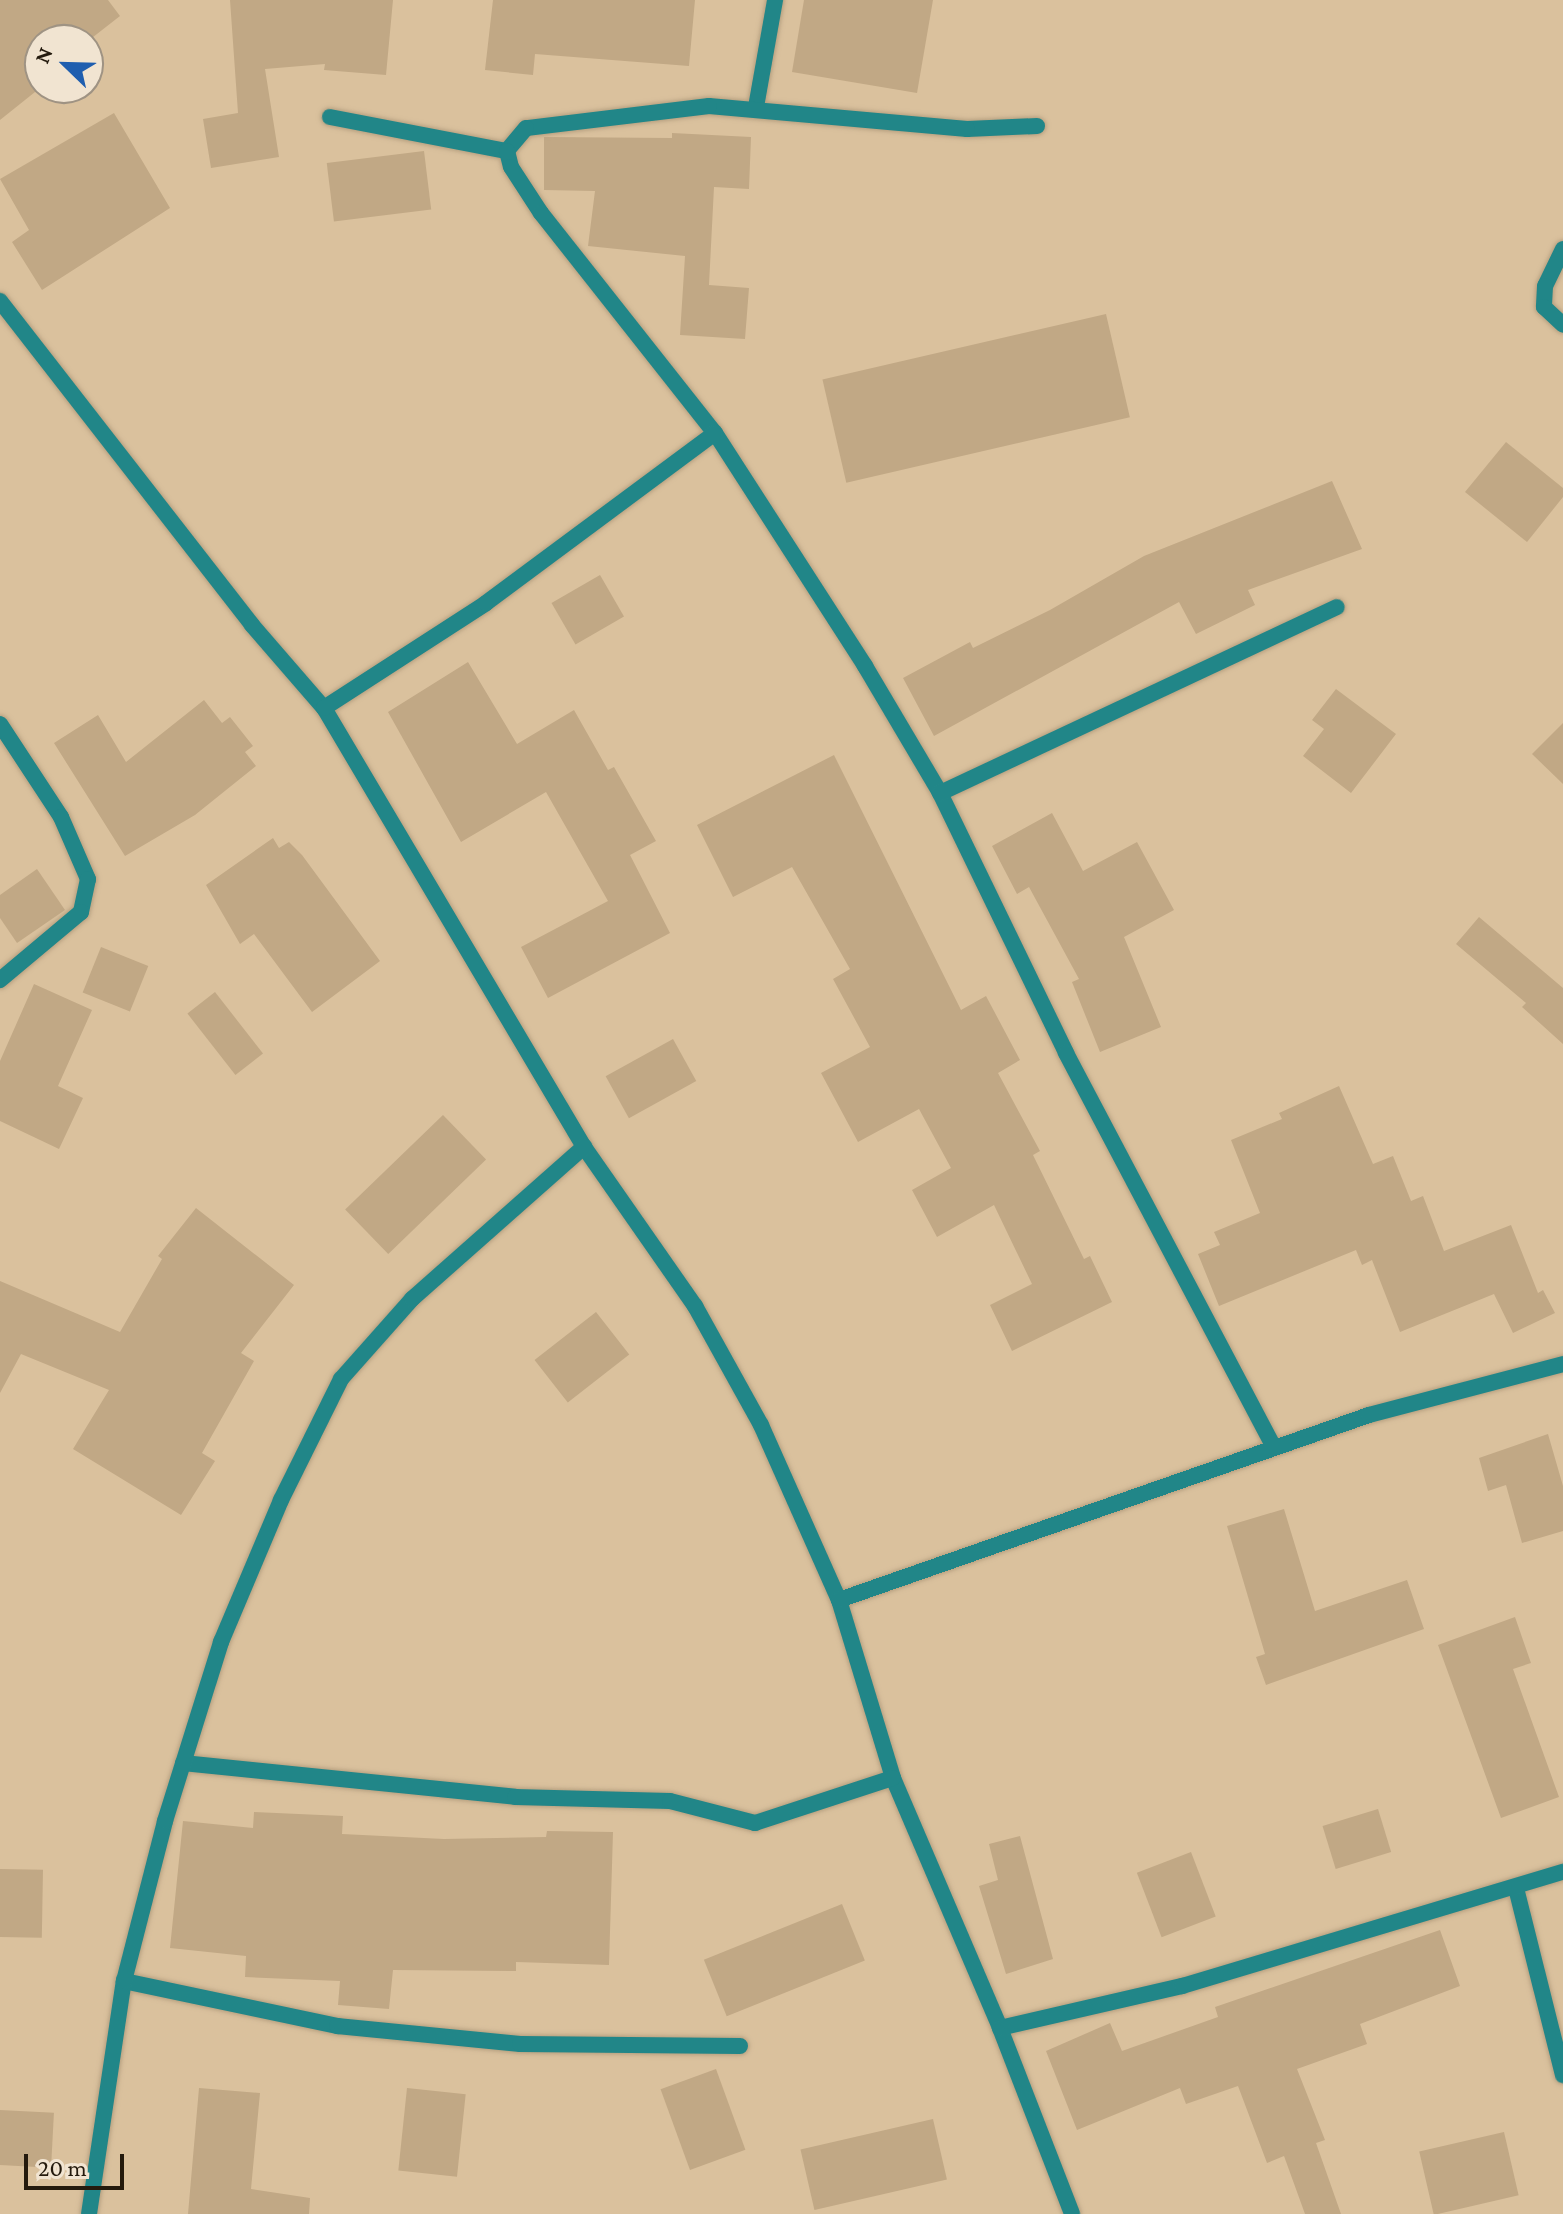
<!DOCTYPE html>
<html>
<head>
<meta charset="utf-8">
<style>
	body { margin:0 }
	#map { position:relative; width:1563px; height:2214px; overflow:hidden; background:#dac19d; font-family:"Crimson Pro",serif }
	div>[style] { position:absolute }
	.building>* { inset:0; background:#c1a885; transform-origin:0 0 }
	.roads { filter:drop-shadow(0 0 2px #b6a080) drop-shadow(0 0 2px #b6a080) }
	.minor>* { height:16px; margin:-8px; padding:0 8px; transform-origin:8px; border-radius:8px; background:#218688 }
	span { translate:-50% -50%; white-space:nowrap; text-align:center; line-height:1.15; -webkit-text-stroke:6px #f1e4d1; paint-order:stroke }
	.north { position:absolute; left:24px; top:24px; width:80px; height:80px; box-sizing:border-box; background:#f1e4d1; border:2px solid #9f9383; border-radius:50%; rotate:293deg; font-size:22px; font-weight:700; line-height:32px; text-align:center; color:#241a0d }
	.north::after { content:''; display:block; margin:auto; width:28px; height:36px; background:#1f5eaf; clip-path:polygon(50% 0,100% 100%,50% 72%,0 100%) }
	.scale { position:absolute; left:24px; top:2154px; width:100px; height:36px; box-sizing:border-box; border:4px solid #241a0d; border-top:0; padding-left:10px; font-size:24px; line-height:28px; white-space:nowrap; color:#241a0d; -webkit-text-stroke:6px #f1e4d1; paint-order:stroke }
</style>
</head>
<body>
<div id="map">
	<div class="building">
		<i style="clip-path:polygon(0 0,108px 0,120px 16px,88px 41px,40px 40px,40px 88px,0 120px)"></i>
		<i style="clip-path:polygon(230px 0,393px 0,386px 75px,324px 70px,325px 64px,265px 69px,279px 157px,211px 168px,203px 119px,238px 113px)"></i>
		<i style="clip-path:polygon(493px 0,695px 0,689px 66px,535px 54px,533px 75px,485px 70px)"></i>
		<i style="clip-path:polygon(804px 0,933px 0,917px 93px,792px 72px)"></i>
		<i style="clip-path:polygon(114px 113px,170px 208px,42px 290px,12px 242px,29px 230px,0 179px)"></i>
		<i style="clip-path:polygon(672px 133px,751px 137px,749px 189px,714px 187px,709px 285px,749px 288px,745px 339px,680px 335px,685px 256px,588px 246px,595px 191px,544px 190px,544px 137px,672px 138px)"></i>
		<i style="left:424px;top:151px;width:59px;height:98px;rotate:83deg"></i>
		<i style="left:1106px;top:314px;width:106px;height:291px;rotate:77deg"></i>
		<i style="clip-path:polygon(1506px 442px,1563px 488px,1563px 497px,1527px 542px,1465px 492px)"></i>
		<i style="clip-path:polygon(1332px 481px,1362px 549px,1248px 590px,1255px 605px,1196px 634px,1179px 602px,934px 736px,903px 678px,970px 642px,973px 648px,1050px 610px,1144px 556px)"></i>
		<i style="left:600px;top:575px;width:48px;height:56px;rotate:60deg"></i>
		<i style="clip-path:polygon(468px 662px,517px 744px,574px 710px,608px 770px,614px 767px,656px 841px,630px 855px,670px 933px,548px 998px,521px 947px,608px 901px,546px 792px,461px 842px,388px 712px)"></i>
		<i style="clip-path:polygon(1336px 689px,1396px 734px,1351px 793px,1303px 756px,1324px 729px,1312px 720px)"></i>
		<i style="clip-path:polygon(204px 700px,222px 723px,230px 717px,253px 746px,245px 752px,256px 766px,195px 815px,125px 856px,54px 743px,98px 715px,126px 762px)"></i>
		<i style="clip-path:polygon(1563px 723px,1563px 784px,1532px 754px)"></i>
		<i style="clip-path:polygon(834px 755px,961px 1010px,986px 996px,1020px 1060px,998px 1073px,1040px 1151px,1033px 1155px,1084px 1259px,1090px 1256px,1112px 1302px,1012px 1351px,990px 1305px,1032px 1284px,994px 1205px,937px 1237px,912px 1190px,951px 1168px,919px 1109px,858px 1142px,821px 1073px,870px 1047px,833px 979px,850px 969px,792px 867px,733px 897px,697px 825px)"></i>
		<i style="clip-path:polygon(1052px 813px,1083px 871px,1137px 842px,1174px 910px,1124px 937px,1161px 1027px,1100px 1052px,1072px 982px,1079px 979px,1029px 887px,1017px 894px,992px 846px)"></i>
		<i style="clip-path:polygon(273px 838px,279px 848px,289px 842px,302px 855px,380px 961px,312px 1012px,254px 934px,240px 944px,206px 885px)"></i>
		<i style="clip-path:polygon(37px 869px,65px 910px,17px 943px,0 918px,0 895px)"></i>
		<i style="clip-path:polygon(1479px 917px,1563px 988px,1563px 1044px,1522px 1007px,1526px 1003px,1456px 944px)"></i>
		<i style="left:101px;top:947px;width:51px;height:49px;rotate:22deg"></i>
		<i style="clip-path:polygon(34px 984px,92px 1010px,58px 1086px,83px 1098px,59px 1149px,0 1121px,0 1061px)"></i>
		<i style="left:215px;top:992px;width:78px;height:35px;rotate:52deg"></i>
		<i style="left:673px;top:1039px;width:48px;height:77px;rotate:61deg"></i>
		<i style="clip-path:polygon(1339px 1086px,1373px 1164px,1393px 1156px,1411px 1201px,1423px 1196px,1444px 1251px,1511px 1225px,1538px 1293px,1543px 1290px,1555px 1313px,1513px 1333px,1494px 1294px,1400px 1332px,1372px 1260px,1362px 1265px,1356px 1250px,1219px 1306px,1198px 1254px,1220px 1245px,1214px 1232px,1260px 1213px,1231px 1140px,1282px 1119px,1279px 1113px)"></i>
		<i style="left:443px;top:1115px;width:62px;height:136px;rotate:46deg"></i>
		<i style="clip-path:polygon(196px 1208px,294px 1285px,241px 1353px,254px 1361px,202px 1453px,215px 1461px,181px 1515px,73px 1449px,109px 1390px,21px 1354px,0 1393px,0 1281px,120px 1332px,162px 1259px,158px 1256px)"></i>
		<i style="left:596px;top:1312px;width:54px;height:78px;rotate:52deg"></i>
		<i style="clip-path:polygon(1548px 1434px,1563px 1486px,1563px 1531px,1522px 1543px,1506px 1485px,1488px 1491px,1479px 1458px)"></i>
		<i style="clip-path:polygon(1284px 1509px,1315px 1611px,1407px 1580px,1424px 1629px,1266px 1685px,1256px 1657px,1265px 1654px,1227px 1526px)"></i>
		<i style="clip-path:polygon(1515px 1617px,1531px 1663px,1513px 1669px,1559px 1797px,1501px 1818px,1438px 1645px)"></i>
		<i style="left:1378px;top:1809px;width:45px;height:58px;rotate:73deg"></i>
		<i style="clip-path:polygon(254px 1812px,343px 1816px,342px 1834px,444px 1839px,546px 1837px,547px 1831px,613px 1832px,609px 1965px,516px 1962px,516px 1971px,393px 1970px,389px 2009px,338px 2005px,340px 1981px,245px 1977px,246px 1956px,170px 1948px,183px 1821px,253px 1828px)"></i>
		<i style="clip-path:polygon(1020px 1836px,1053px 1959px,1006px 1974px,979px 1886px,998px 1880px,989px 1844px)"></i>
		<i style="left:1191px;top:1852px;width:69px;height:58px;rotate:69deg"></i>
		<i style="left:0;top:1869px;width:43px;height:68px;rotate:1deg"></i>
		<i style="left:842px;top:1904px;width:61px;height:149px;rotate:68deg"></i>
		<i style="clip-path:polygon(1440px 1930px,1460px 1986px,1360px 2024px,1367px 2044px,1297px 2069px,1325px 2140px,1316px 2143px,1341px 2214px,1305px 2214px,1284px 2156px,1267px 2163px,1238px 2086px,1186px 2104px,1180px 2088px,1077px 2130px,1046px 2051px,1110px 2023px,1122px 2051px,1218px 2017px,1215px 2007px)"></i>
		<i style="left:716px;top:2069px;width:86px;height:59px;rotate:70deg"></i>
		<i style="clip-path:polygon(199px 2088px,260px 2093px,251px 2189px,310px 2198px,309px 2214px,188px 2214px)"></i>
		<i style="left:407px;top:2088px;width:59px;height:83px;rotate:6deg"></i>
		<i style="left:0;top:2110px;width:54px;height:55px;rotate:3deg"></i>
		<i style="left:933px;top:2119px;width:62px;height:136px;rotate:77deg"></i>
		<i style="left:1504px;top:2132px;width:65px;height:87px;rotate:77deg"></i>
	</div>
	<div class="roads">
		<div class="minor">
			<i style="left:756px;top:107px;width:109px;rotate:-79.9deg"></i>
			<i style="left:330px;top:117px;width:180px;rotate:10.9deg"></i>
			<i style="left:1037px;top:126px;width:70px;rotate:177.5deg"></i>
			<i style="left:967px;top:129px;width:259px;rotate:-174.9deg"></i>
			<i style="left:709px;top:106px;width:184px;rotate:173.1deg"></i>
			<i style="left:526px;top:128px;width:30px;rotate:130deg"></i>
			<i style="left:507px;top:151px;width:16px;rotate:76deg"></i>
			<i style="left:511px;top:167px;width:55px;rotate:56.9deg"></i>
			<i style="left:541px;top:213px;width:280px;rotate:51.7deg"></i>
			<i style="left:715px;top:433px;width:277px;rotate:57.2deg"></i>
			<i style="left:865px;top:666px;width:147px;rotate:59.4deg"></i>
			<i style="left:940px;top:793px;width:289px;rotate:64.1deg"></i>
			<i style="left:1066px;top:1053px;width:444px;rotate:62.2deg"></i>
			<i style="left:1563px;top:249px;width:41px;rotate:115.9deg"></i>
			<i style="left:1545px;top:286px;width:21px;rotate:93deg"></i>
			<i style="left:1544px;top:307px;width:26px;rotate:43deg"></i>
			<i style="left:0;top:301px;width:410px;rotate:52.1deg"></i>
			<i style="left:252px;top:625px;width:110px;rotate:49.1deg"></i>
			<i style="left:324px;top:708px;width:510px;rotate:59.36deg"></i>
			<i style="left:584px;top:1147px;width:194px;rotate:55.1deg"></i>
			<i style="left:695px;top:1306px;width:136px;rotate:61deg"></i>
			<i style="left:761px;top:1425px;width:192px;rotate:66deg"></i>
			<i style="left:839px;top:1600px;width:186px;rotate:73.1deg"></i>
			<i style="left:893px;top:1778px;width:272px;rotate:66.8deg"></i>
			<i style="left:1000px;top:2028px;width:199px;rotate:68.8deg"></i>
			<i style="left:324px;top:708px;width:193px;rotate:-32.9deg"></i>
			<i style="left:486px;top:603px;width:285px;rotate:-36.6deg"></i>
			<i style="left:0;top:724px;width:111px;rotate:56.7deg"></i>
			<i style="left:61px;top:817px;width:68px;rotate:66.5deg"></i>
			<i style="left:88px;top:879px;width:34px;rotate:102deg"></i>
			<i style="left:81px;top:912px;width:106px;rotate:140deg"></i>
			<i style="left:940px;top:793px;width:438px;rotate:-25.1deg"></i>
			<i style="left:839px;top:1600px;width:561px;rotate:-19.24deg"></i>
			<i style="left:1369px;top:1415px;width:201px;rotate:-14.7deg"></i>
			<i style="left:183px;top:1763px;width:334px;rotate:5.8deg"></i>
			<i style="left:515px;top:1797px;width:155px;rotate:1.5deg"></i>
			<i style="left:670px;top:1801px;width:88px;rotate:14.5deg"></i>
			<i style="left:755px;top:1823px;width:145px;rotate:-18.1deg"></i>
			<i style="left:1516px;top:1888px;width:193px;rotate:75.9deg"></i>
			<i style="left:124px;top:1981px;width:218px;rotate:11.9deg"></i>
			<i style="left:337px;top:2026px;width:184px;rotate:5.6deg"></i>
			<i style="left:520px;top:2044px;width:220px;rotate:0.5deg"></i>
			<i style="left:1000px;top:2028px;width:187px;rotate:-13deg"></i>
			<i style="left:1182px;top:1986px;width:398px;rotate:-16.7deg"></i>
			<i style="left:89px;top:2214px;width:236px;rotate:-81.5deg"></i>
			<i style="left:124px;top:1981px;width:165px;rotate:-75.6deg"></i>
			<i style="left:165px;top:1821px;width:188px;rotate:-72.6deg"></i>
			<i style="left:221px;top:1642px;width:154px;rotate:-67.1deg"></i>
			<i style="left:281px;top:1500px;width:135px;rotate:-63.6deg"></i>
			<i style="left:341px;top:1379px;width:107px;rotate:-48.4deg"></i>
			<i style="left:412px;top:1299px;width:230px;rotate:-41.5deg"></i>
		</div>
	</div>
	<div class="north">N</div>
	<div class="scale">20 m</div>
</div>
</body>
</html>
